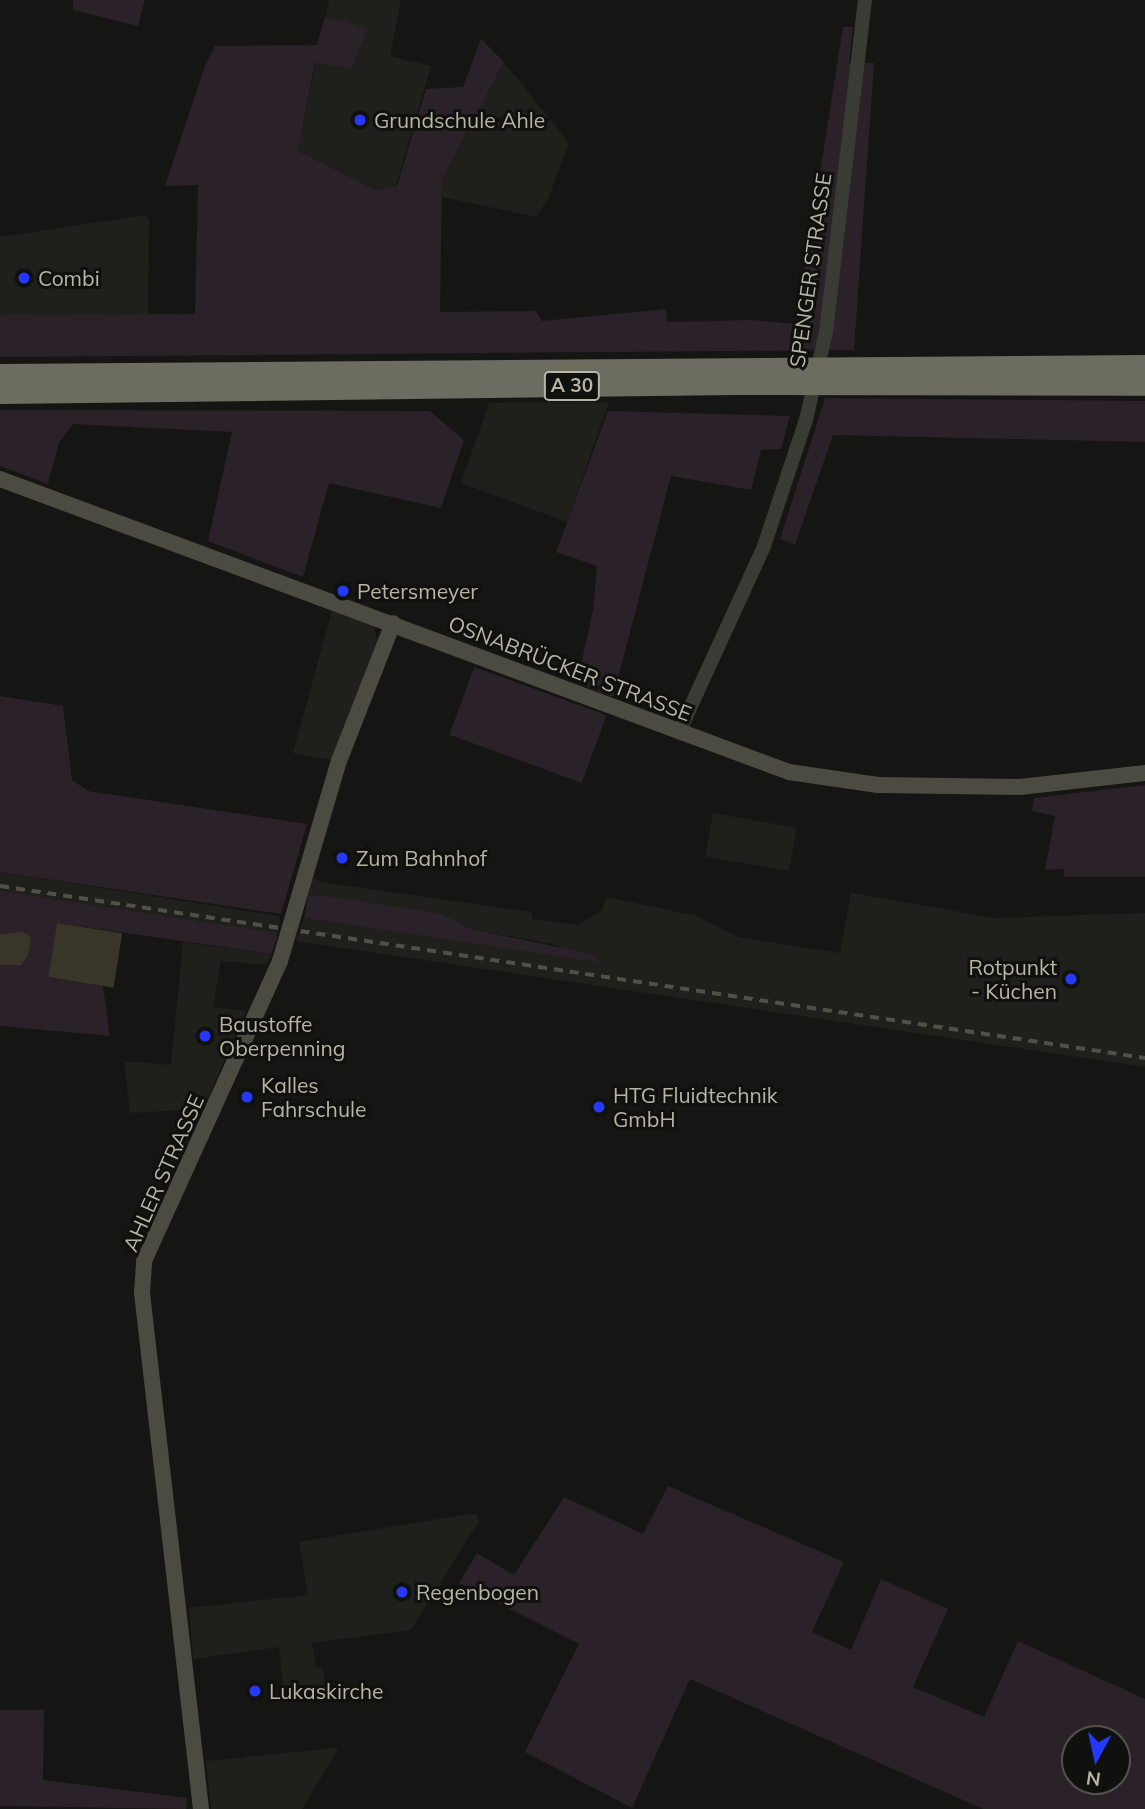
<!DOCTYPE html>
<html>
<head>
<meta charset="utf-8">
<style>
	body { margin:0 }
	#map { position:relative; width:1145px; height:1809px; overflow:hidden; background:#151513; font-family:Mulish,sans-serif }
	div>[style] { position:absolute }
	.built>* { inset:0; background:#1f201c; transform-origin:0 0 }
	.green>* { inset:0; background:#2b2128; transform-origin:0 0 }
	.water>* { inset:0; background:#3a3529; transform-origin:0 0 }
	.tertiary>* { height:14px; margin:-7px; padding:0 7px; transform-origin:7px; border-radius:7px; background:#3a3b34 }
	.secondary>* { height:16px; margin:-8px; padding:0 8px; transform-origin:8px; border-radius:8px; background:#4b4b42 }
	.motorway>* { height:21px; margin:-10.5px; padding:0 10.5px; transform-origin:10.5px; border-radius:10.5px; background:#6c6c60 }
	.rail>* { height:3.5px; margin-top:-1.75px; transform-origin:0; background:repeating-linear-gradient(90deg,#505047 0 9px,transparent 0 16px) }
	.dots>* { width:19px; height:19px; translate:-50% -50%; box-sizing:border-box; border:4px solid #10100f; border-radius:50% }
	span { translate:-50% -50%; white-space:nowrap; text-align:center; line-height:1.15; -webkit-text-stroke:6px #10100f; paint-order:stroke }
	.shield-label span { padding:2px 5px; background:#10100f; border:2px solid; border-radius:5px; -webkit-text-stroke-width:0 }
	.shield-label { font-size:19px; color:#b7b5a4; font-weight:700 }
	.poi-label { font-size:21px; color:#b7b5a4 }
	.left { translate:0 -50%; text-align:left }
	.right { translate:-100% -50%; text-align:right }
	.street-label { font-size:21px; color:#b7b5a4 }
	.north { position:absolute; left:1061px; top:1725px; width:70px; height:70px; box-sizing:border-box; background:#10100f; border:2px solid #53524b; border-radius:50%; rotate:188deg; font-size:19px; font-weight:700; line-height:28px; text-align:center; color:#b7b5a4 }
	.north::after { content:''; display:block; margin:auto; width:24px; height:32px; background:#2439fd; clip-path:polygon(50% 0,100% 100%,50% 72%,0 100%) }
</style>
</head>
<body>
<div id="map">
	<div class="built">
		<i style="clip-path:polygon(329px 0,401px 0,390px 56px,431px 66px,396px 186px,375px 190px,298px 151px)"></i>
		<i style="clip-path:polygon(504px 62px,569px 143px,548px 199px,536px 217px,442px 197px,442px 179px)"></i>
		<i style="clip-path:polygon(145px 215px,149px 219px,148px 314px,0 315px,0 237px)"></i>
		<i style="clip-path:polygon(609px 402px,567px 522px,461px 483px,489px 403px)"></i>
		<i style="clip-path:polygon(333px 607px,372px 623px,378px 642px,332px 760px,293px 753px)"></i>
		<i style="left:713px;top:813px;width:85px;height:44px;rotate:10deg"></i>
		<i style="left:0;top:872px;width:284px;height:19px;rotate:9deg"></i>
		<i style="clip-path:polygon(313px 877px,320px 882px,531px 912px,533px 919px,578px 925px,602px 910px,606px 897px,697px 916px,738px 937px,840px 953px,851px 893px,995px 918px,1145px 913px,1145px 1067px,296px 941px,304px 918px,597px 961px,552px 944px,471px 929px,443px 914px,308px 897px)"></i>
		<i style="clip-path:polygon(183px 942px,271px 954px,266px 965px,221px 961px,213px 1007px,246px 1011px,203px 1109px,130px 1113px,124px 1061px,171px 1065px)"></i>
		<i style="clip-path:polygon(468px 1514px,476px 1514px,479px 1521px,411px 1630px,312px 1643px,316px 1668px,323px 1668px,326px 1698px,285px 1703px,279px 1647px,193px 1659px,189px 1608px,308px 1595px,299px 1542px)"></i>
		<i style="clip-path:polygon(334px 1748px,338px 1750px,302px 1809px,211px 1809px,206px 1761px)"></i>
	</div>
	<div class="green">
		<i style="clip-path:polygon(73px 0,145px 0,138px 26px,73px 10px)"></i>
		<i style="clip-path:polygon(325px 17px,368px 28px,352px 68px,315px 63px,298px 151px,375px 190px,397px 186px,426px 89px,463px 87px,481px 39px,504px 62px,442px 179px,440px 312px,536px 311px,542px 321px,666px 309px,667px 322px,751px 320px,796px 324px,843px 27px,853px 27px,849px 63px,874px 63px,854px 350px,0 357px,0 315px,195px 314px,198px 185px,165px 186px,205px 66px,215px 46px,317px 45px)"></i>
		<i style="clip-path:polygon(825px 398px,1145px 401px,1145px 442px,833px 435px,795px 545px,780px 539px)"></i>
		<i style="clip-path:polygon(0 410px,430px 411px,464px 440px,441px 508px,329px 483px,303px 577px,208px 541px,232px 432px,73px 424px,59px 443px,48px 484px,0 466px)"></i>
		<i style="clip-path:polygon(608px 411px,790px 416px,781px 449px,761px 450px,751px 490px,671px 476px,613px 697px,577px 683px,593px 610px,597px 566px,556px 552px)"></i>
		<i style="left:474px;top:667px;width:141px;height:72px;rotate:20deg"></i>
		<i style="clip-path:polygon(0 696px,63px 706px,72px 780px,88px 791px,307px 824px,281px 914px,0 872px)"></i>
		<i style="clip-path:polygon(1145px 785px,1145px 877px,1064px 877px,1064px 869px,1045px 870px,1055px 816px,1032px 811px,1034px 798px)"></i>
		<i style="clip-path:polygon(0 891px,276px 933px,277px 938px,271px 954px,57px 923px,50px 978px,103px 986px,110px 1036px,0 1026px)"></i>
		<i style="clip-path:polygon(319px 895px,443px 914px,471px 929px,591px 954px,598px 962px,304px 918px,308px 897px)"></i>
		<i style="clip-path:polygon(evenodd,668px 1486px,844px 1562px,812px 1632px,851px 1650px,881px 1579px,948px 1609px,913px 1687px,984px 1717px,1018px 1641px,1145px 1699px,1145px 1809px,983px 1809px,690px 1679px,632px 1808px,525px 1752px,579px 1644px,459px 1583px,477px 1553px,514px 1575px,564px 1497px,643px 1534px,668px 1486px,1117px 1739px,1117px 1781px,1075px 1781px,1075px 1739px,1117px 1739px)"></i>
		<i style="clip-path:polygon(0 1710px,44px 1710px,43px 1780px,187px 1798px,186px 1809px,0 1806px)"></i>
	</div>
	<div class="water">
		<i style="left:57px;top:923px;width:66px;height:55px;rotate:9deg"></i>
		<i style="clip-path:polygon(23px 932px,31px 937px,28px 956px,21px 965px,0 965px,0 934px)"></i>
	</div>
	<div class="tertiary">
		<i style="left:679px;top:732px;width:205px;rotate:-65.4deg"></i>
		<i style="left:764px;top:546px;width:133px;rotate:-71.6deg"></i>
		<i style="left:806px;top:420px;width:90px;rotate:-77.2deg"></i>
		<i style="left:826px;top:332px;width:334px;rotate:-83.3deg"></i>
	</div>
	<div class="secondary">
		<i style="left:0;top:479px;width:842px;rotate:20.37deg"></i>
		<i style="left:789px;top:772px;width:90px;rotate:8.3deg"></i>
		<i style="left:878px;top:785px;width:142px;rotate:0.8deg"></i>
		<i style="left:1020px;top:787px;width:126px;rotate:-6.4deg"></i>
		<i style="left:201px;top:1809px;width:519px;rotate:-96.52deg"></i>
		<i style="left:142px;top:1293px;width:32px;rotate:-86deg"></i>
		<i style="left:144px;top:1261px;width:329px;rotate:-65.6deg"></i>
		<i style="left:280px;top:961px;width:209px;rotate:-73.6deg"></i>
		<i style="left:339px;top:761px;width:148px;rotate:-68.6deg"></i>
	</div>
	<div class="motorway">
		<i style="left:0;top:374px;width:1145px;rotate:-0.45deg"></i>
		<i style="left:0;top:393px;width:736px;rotate:-0.7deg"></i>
		<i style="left:736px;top:384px;width:409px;rotate:0.1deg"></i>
	</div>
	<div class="rail">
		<i style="left:0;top:886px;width:1158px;rotate:8.54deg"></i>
	</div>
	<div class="dots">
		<i style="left:360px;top:120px;background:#2439fd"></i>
		<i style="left:24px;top:278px;background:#2439fd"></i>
		<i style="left:343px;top:591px;background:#2439fd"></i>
		<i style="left:342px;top:858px;background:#2439fd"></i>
		<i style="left:1071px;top:979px;background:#2439fd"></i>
		<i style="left:205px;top:1036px;background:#2439fd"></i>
		<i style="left:247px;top:1097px;background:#2439fd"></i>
		<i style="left:599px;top:1107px;background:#2439fd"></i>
		<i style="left:402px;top:1592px;background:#2439fd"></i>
		<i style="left:255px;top:1691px;background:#2439fd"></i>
	</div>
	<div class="shield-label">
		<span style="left:572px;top:386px">A 30</span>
	</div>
	<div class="poi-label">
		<span class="left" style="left:374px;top:120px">Grundschule Ahle</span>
		<span class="left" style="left:38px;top:278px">Combi</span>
		<span class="left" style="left:357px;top:591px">Petersmeyer</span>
		<span class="left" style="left:356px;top:858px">Zum Bahnhof</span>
		<span class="right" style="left:1057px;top:979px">Rotpunkt<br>- Küchen</span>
		<span class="left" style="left:219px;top:1036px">Baustoffe<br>Oberpenning</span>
		<span class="left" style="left:261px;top:1097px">Kalles<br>Fahrschule</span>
		<span class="left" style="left:613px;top:1107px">HTG Fluidtechnik<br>GmbH</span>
		<span class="left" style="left:416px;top:1592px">Regenbogen</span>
		<span class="left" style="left:269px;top:1691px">Lukaskirche</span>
	</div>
	<div class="street-label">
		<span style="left:810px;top:270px;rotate:-82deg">SPENGER STRASSE</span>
		<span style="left:570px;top:668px;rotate:21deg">OSNABRÜCKER STRASSE</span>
		<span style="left:163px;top:1173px;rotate:-66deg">AHLER STRASSE</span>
	</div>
	<div class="north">N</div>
</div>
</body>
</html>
